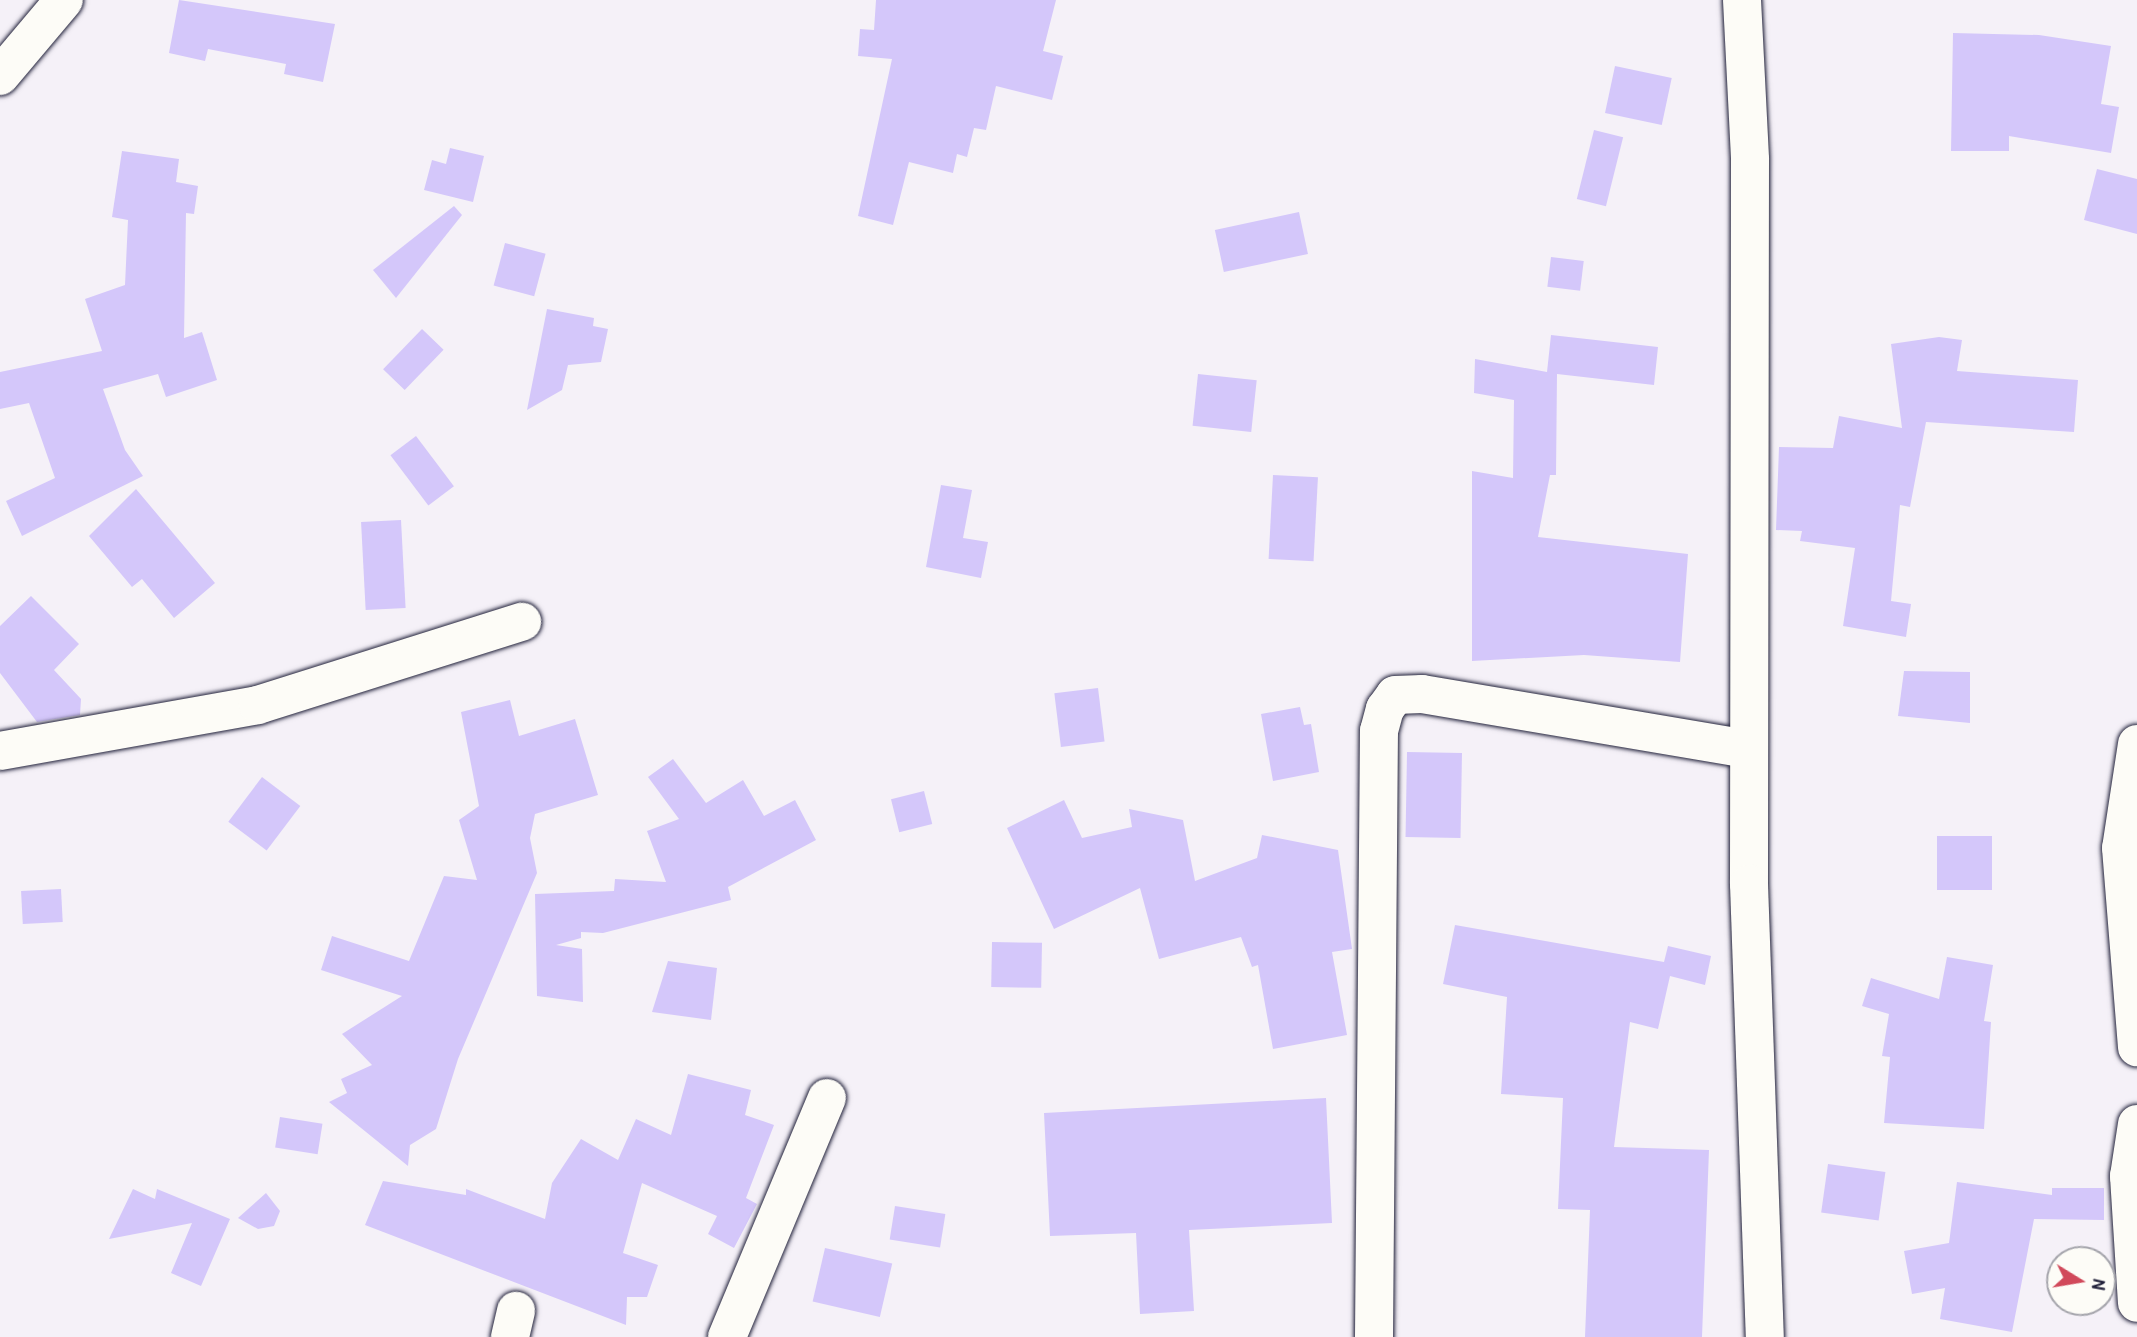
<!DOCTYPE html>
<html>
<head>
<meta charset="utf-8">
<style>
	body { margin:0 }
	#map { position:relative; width:2137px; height:1337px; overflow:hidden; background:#f5f1f8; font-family:"Patrick Hand",sans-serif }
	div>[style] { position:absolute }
	.building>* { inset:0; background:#d4c7fa; transform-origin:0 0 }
	.roads { filter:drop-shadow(0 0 2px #22223b) drop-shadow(0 0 2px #22223b) }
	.street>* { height:38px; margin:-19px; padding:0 19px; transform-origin:19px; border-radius:19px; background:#fdfcf7 }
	span { translate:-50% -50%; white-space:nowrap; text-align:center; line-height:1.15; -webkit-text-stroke:5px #fdfcf7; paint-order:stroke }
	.north { position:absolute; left:2046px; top:1246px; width:70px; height:70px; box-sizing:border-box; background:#fdfcf7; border:2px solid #a5a5ac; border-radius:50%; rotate:101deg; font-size:19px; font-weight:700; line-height:28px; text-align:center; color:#22223b }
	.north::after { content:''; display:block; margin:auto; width:24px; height:32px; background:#d1495b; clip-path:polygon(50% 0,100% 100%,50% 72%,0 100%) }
</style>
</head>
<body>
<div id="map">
	<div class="building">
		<i style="clip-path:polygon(179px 0,335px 24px,323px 82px,284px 74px,286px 64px,208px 49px,205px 61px,169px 53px)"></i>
		<i style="clip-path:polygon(876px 0,1056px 0,1043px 51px,1063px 56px,1052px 100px,996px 86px,986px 130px,974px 128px,967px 157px,957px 154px,953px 173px,909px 162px,893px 225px,858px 216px,892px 59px,858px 56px,860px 29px,874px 30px)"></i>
		<i style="clip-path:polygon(1953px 33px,2039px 35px,2111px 46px,2101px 104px,2119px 107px,2111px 153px,2009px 136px,2009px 151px,1951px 151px)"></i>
		<i style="left:1615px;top:66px;width:58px;height:48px;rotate:12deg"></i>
		<i style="left:1594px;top:130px;width:30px;height:71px;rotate:14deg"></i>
		<i style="clip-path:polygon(450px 148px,484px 156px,473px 202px,424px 190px,432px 160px,446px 164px)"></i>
		<i style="clip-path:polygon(122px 151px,179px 159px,176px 182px,198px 186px,194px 214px,186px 213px,184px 338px,202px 332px,217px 380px,166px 397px,158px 374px,103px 389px,125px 450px,143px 476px,22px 536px,6px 501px,55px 478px,29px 403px,0 409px,0 372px,102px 351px,85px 299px,125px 285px,128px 220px,112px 217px)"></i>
		<i style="clip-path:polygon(2097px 169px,2137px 179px,2137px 234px,2084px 220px)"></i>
		<i style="clip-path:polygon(454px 206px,462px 215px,396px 298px,373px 270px)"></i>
		<i style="left:1299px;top:212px;width:43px;height:86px;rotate:78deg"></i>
		<i style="left:505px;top:243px;width:42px;height:44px;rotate:15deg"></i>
		<i style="left:1551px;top:257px;width:33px;height:30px;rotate:7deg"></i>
		<i style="clip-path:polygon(547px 309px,594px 318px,593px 326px,608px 329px,601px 362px,568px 365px,562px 390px,527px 410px)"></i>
		<i style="left:422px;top:329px;width:30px;height:56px;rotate:44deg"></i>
		<i style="clip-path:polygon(1551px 335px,1658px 347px,1654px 385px,1557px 374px,1556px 475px,1550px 475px,1538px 537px,1688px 554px,1680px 662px,1584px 655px,1472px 661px,1472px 471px,1513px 478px,1514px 400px,1474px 393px,1475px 359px,1547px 372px)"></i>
		<i style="clip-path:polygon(1939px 337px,1962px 340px,1957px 371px,2078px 380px,2074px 432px,1926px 422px,1910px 507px,1900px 505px,1891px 601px,1911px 604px,1906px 637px,1843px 626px,1855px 548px,1800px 541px,1802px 531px,1776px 530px,1779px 447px,1833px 448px,1839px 416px,1902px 428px,1891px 344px)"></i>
		<i style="left:1198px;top:374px;width:59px;height:52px;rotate:6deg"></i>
		<i style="left:416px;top:436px;width:63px;height:32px;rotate:53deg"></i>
		<i style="left:1273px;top:475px;width:45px;height:84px;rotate:3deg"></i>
		<i style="clip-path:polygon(941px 485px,972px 490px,963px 538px,988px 542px,981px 578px,926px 567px)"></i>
		<i style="clip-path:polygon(136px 489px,215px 583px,174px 618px,142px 579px,132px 587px,89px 536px)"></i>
		<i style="left:401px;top:520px;width:88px;height:40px;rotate:87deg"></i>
		<i style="clip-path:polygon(31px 596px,79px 644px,54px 670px,81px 699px,80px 715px,37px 722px,0 673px,0 626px)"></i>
		<i style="clip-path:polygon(1904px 671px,1970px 672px,1970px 723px,1898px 716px)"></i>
		<i style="left:1098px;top:688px;width:54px;height:44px;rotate:83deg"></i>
		<i style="clip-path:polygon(510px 700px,519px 736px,575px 719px,598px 795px,535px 814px,530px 838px,537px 873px,458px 1059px,436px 1129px,410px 1145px,408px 1166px,329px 1102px,347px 1093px,341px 1079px,372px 1065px,342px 1034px,402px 996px,321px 970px,332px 936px,409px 961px,444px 876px,477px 880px,459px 820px,479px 806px,461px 712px)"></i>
		<i style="clip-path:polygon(1300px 707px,1304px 725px,1311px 724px,1319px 772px,1273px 781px,1261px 714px)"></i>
		<i style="left:1407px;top:752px;width:55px;height:85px;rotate:1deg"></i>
		<i style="clip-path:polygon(673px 759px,706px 803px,743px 780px,764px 816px,795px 800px,816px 840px,728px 887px,731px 900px,603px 933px,581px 932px,581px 938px,556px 945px,582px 949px,583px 1002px,537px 996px,535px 894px,614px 891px,615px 879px,666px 882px,647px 831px,679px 819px,648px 777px)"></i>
		<i style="left:262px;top:777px;width:48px;height:56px;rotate:37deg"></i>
		<i style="left:924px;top:791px;width:34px;height:34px;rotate:76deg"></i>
		<i style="clip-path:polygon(1064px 800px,1082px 838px,1132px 827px,1129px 809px,1183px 820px,1195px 881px,1257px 858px,1262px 835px,1338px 850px,1352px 949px,1332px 952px,1347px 1035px,1273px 1049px,1258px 965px,1252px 967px,1241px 937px,1159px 959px,1140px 888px,1054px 929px,1007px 828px)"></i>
		<i style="left:1937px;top:836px;width:55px;height:54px"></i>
		<i style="left:61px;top:889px;width:33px;height:40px;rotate:87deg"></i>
		<i style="clip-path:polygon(1455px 925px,1664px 962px,1668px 946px,1711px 956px,1705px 985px,1670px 976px,1658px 1029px,1630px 1022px,1614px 1147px,1709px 1150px,1702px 1337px,1585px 1337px,1590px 1210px,1558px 1209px,1563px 1098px,1501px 1094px,1507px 997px,1443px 984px)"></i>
		<i style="left:992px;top:942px;width:50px;height:45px;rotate:1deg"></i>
		<i style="clip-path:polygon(1947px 957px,1993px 965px,1984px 1021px,1991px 1022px,1984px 1129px,1884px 1123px,1890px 1057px,1882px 1056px,1889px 1014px,1862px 1006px,1871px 978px,1939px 999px)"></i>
		<i style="clip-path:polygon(668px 961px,717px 968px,711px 1020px,652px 1012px)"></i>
		<i style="clip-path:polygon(688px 1074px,751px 1090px,745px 1115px,774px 1125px,746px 1198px,757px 1204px,734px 1248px,708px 1234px,717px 1216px,642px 1183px,623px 1253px,658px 1265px,647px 1297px,627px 1297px,626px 1325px,365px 1225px,383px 1181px,466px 1195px,466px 1189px,545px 1219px,552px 1183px,581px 1139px,618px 1160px,636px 1119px,671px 1135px)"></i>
		<i style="clip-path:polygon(1326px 1098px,1332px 1223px,1189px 1230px,1194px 1311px,1140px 1314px,1136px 1233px,1050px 1236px,1044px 1113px)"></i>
		<i style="left:280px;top:1117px;width:43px;height:31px;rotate:9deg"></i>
		<i style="left:1828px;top:1164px;width:58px;height:49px;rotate:8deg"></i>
		<i style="clip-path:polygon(1957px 1182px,2052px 1195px,2052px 1188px,2104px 1188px,2104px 1220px,2034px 1219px,2012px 1332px,1940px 1319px,1945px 1288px,1912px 1294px,1904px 1251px,1949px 1243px)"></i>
		<i style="clip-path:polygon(133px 1189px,155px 1199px,157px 1189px,230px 1219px,201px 1286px,171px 1273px,192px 1223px,109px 1239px)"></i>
		<i style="clip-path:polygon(266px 1193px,280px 1211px,274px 1226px,258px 1229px,238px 1218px)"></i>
		<i style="left:895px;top:1206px;width:51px;height:34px;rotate:9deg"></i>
		<i style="left:825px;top:1248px;width:69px;height:55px;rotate:13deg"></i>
	</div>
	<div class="roads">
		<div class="street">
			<i style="left:1742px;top:0;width:160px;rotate:87.1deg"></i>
			<i style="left:1750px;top:160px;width:724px;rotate:90.08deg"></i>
			<i style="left:1749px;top:884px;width:453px;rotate:88deg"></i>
			<i style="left:0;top:76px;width:99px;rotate:-49.9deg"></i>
			<i style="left:2137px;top:744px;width:105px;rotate:98.7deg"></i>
			<i style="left:2121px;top:848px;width:200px;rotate:85.4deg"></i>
			<i style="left:0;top:751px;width:262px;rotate:-10.1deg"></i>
			<i style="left:258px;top:705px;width:277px;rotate:-17.5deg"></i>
			<i style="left:2137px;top:1124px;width:53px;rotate:98.7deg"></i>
			<i style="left:2129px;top:1176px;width:127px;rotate:86.4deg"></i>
			<i style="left:510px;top:1337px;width:27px;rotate:-77deg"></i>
			<i style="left:727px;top:1337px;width:259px;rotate:-67.3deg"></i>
			<i style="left:1374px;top:1337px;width:606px;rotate:-89.53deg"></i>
			<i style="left:1379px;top:731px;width:23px;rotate:-75deg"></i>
			<i style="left:1385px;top:709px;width:17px;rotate:-54deg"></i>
			<i style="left:1395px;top:695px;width:27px;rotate:-2deg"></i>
			<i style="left:1422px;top:694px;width:330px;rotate:9.6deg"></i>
		</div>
	</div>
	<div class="north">N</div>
</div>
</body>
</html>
